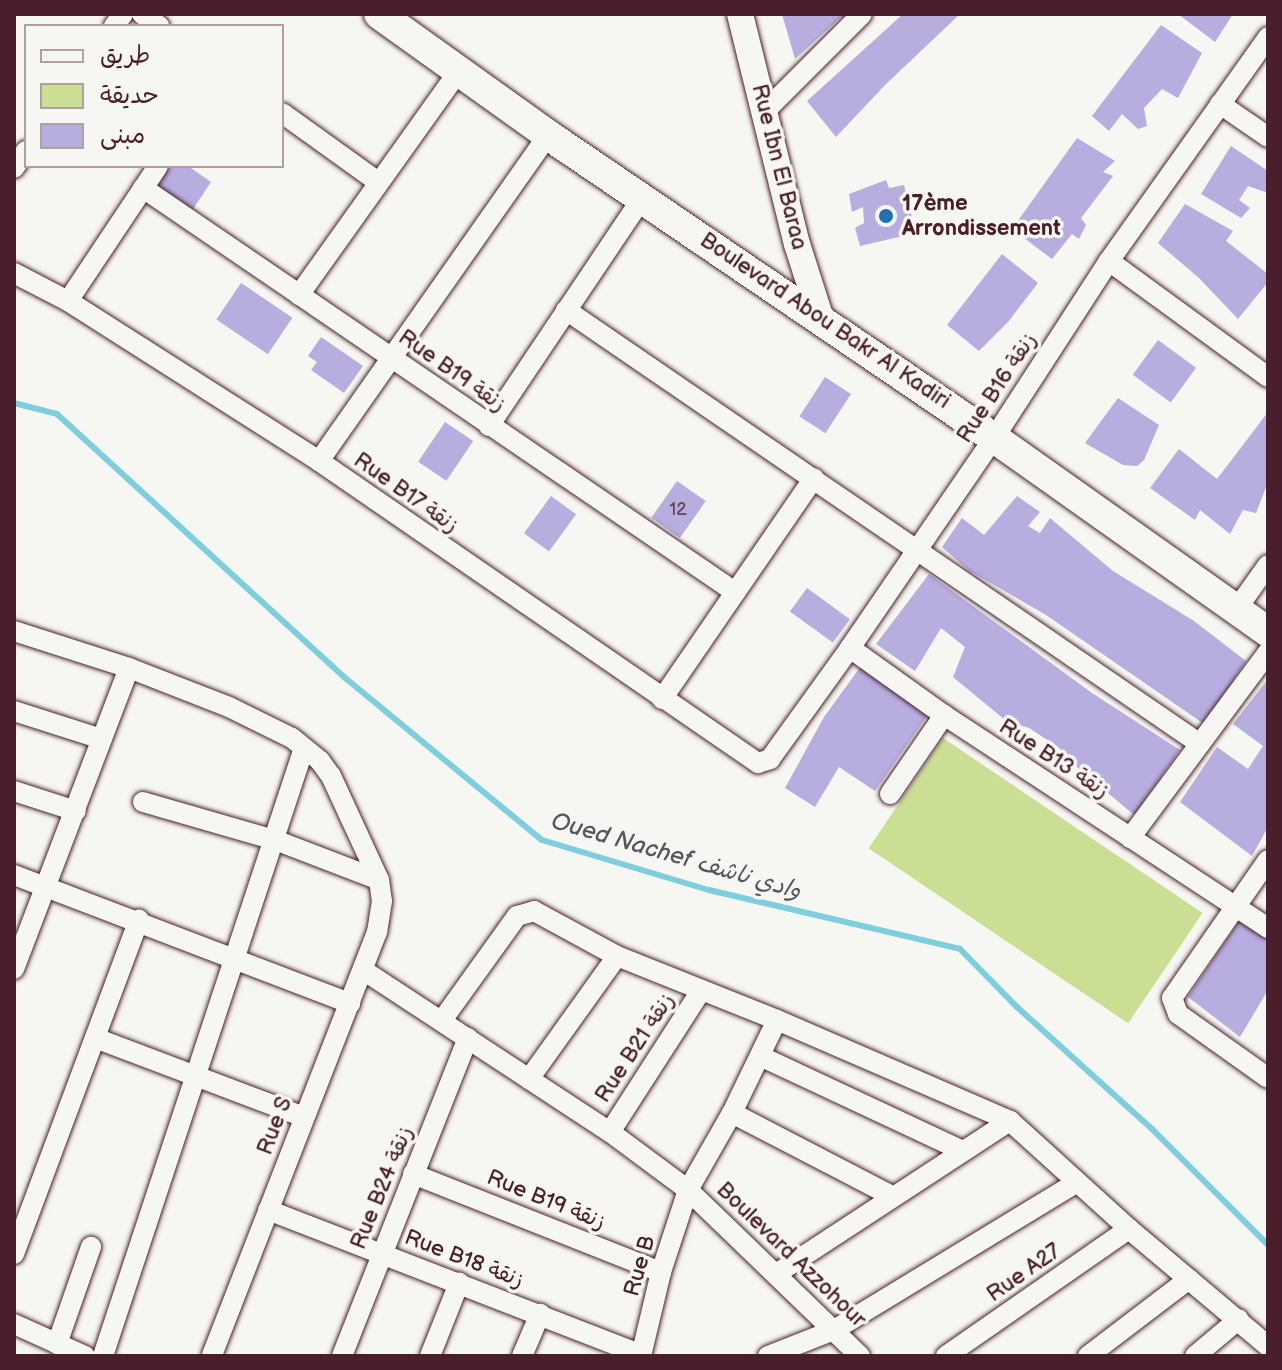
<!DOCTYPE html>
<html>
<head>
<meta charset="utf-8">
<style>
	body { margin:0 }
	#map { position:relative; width:1282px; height:1370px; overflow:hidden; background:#f6f6f2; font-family:"Balsamiq Sans","Playpen Sans Arabic",sans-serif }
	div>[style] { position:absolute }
	.green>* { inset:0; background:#cadf94; transform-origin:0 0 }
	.stream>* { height:6px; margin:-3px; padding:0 3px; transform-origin:3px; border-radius:3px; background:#7fcedd }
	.building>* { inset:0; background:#b7aedf; transform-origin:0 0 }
	.roads { filter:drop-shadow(0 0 2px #4a1f2b) drop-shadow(0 0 2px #4a1f2b) }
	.minor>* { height:20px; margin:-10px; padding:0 10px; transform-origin:10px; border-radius:10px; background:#f6f6f2 }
	.tertiary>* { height:26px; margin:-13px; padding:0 13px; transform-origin:13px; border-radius:13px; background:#f6f6f2 }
	.secondary>* { height:30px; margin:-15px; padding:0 15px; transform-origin:15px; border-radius:15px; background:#f6f6f2 }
	.dots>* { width:22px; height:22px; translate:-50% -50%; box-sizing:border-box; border:4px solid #f6f6f2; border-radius:50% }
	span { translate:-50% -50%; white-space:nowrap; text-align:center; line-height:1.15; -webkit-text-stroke:7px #f6f6f2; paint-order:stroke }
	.number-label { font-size:18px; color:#654358 }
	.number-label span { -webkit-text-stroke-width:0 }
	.street-label { font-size:22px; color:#4a1f2b }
	.poi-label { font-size:22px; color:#4a1f2b; font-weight:700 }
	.left { translate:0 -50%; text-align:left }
	.water-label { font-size:24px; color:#5a5460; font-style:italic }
	.frame { position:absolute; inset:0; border:16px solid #4a1f2b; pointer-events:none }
	.legend { position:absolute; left:24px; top:24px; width:260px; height:144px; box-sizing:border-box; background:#f6f6f2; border:2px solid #b1a0a2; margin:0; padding:10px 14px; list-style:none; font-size:24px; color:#4a1f2b }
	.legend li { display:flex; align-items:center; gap:16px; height:40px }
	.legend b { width:40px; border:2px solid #b1a0a2 }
</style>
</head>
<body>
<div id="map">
	<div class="green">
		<i style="left:943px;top:738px;width:313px;height:133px;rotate:34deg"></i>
	</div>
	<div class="stream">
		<i style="left:14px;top:403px;width:44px;rotate:14.3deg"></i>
		<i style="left:57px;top:414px;width:389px;rotate:42.5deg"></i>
		<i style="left:344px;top:677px;width:256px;rotate:39.5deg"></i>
		<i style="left:542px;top:840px;width:174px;rotate:16.7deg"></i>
		<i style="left:709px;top:890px;width:258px;rotate:13.2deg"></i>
		<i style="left:960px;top:949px;width:81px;rotate:45.5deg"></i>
		<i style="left:1017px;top:1007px;width:182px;rotate:42.1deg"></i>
		<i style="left:1152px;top:1129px;width:164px;rotate:45deg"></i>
	</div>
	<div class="building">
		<i style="clip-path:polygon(782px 14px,851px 14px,851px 15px,840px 18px,795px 59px)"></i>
		<i style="clip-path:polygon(903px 14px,960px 14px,885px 85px,836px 137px,807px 101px)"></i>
		<i style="clip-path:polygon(1178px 14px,1233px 14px,1215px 42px)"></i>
		<i style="clip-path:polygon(1161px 25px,1202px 53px,1178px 98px,1162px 89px,1144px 108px,1147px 126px,1138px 129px,1122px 114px,1109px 131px,1092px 116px)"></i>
		<i style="clip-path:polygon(1077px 138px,1115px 161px,1103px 172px,1113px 176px,1081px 218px,1086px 225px,1079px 239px,1072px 234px,1052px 259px,1012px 229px)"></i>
		<i style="clip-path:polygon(1231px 146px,1268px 171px,1268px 193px,1248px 186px,1239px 200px,1250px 208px,1241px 218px,1201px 194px)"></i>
		<i style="clip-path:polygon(170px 166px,188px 166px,211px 182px,191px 212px,156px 188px)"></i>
		<i style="clip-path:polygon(886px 180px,889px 188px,904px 185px,916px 233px,860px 246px,855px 228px,864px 223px,863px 207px,852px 212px,849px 194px)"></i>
		<i style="clip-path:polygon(1185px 204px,1233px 231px,1226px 241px,1268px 274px,1268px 282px,1238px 319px,1199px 278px,1158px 243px)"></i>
		<i style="clip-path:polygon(1002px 254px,1038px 283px,1008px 322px,979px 351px,947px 325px)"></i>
		<i style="left:241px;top:283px;width:62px;height:44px;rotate:34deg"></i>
		<i style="clip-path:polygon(321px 337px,363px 366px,344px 393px,311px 370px,317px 362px,308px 356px)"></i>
		<i style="left:1158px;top:340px;width:47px;height:43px;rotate:36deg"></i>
		<i style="left:825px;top:377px;width:31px;height:47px;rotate:33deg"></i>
		<i style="clip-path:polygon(1118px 398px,1159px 425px,1144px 460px,1137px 466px,1123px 465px,1085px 443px)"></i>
		<i style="clip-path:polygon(1268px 412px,1268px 482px,1256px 513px,1243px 510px,1230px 534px,1200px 510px,1195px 520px,1150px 488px,1179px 449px,1217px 479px)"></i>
		<i style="left:445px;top:422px;width:34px;height:48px;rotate:34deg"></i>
		<i style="left:677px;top:481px;width:35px;height:45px;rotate:35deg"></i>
		<i style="left:551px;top:496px;width:31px;height:46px;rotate:36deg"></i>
		<i style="clip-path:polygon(1017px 496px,1040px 512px,1028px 526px,1040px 533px,1050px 518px,1113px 571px,1194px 621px,1246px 661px,1204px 724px,1046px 615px,968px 570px,942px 547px,962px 518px,984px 535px)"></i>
		<i style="clip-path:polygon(929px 574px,1092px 693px,1180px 750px,1134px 815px,1078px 768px,1058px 747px,1029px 728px,1005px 720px,953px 677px,965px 647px,941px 628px,915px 671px,876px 644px)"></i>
		<i style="left:807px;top:588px;width:53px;height:29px;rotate:36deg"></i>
		<i style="clip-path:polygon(861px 666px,929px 713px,875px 791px,839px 767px,815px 807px,785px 788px,824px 717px)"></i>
		<i style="clip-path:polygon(1268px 679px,1268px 827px,1252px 856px,1180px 802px,1217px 747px,1248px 769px,1263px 746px,1233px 724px)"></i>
		<i style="clip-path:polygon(1241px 918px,1268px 938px,1268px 990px,1240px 1037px,1188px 997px)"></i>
	</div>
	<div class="roads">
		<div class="minor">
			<i style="left:142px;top:14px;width:21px;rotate:35deg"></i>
			<i style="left:114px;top:26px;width:15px;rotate:-53deg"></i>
			<i style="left:1220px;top:104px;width:58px;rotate:34.5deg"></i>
			<i style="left:765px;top:111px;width:137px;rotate:-45deg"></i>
			<i style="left:282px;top:113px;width:118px;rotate:35.7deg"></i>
			<i style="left:14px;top:168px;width:21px;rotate:-55deg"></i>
			<i style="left:143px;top:188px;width:717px;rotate:34.31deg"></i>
			<i style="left:1109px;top:261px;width:197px;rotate:36.1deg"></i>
			<i style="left:14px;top:273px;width:61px;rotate:27.4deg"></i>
			<i style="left:68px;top:301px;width:298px;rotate:32.5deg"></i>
			<i style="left:319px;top:461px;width:533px;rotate:34.53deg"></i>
			<i style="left:758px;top:763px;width:13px;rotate:-18deg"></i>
			<i style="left:770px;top:759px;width:137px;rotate:-54.2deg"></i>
			<i style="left:850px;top:648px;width:255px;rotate:-55.6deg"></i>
			<i style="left:994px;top:438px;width:211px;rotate:-57deg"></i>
			<i style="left:1109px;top:261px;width:275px;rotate:-54.6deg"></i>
			<i style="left:299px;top:295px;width:275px;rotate:-54.5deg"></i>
			<i style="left:68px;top:301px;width:162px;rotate:-56.3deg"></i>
			<i style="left:566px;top:310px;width:768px;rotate:34.39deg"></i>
			<i style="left:489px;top:426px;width:276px;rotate:-56.1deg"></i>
			<i style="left:319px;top:461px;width:398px;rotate:-54.9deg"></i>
			<i style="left:1236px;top:610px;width:55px;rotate:-54.6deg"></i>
			<i style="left:14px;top:631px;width:121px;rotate:17.8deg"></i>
			<i style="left:129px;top:668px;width:107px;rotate:21.3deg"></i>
			<i style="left:229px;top:707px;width:70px;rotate:26.2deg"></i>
			<i style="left:292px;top:738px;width:36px;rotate:39deg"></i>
			<i style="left:320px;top:761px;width:19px;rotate:54deg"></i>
			<i style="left:331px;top:776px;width:115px;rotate:65.2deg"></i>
			<i style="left:379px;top:880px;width:21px;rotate:82deg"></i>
			<i style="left:382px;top:901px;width:31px;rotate:99deg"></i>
			<i style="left:377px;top:932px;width:455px;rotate:111.3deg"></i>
			<i style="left:850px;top:648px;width:115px;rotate:35.5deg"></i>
			<i style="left:944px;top:715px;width:388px;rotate:33.3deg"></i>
			<i style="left:662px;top:699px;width:268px;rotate:-55.5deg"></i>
			<i style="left:14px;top:711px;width:92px;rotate:17.7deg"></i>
			<i style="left:14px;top:791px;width:65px;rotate:17.9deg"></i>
			<i style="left:890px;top:794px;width:96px;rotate:-55.6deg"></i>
			<i style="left:143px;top:802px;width:137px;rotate:16.1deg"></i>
			<i style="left:275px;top:840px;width:111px;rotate:21deg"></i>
			<i style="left:1130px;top:838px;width:232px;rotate:-53.4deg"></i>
			<i style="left:1268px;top:860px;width:168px;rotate:124.8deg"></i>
			<i style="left:1172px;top:998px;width:17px;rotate:69deg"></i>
			<i style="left:1178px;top:1014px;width:110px;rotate:35.4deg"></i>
			<i style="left:14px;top:875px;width:360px;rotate:20.9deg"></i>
			<i style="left:14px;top:969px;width:322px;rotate:-69.1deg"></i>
			<i style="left:363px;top:970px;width:295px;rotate:33.3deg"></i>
			<i style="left:610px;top:1132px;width:97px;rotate:36.6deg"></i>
			<i style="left:688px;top:1190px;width:239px;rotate:44deg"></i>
			<i style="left:443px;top:1019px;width:127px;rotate:-54.3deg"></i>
			<i style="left:517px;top:916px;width:18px;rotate:-16deg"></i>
			<i style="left:534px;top:911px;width:94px;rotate:28.5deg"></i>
			<i style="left:617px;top:956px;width:172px;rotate:21.8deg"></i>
			<i style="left:777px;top:1020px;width:254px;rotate:23.4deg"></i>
			<i style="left:1010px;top:1121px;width:161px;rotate:42.2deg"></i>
			<i style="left:1129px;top:1229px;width:182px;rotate:40.1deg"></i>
			<i style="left:95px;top:1038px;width:223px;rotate:20.7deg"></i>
			<i style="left:760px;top:1056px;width:224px;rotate:25.1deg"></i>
			<i style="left:529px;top:1079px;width:151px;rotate:-54.4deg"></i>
			<i style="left:732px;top:1113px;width:182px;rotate:27.4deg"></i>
			<i style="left:610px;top:1132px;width:168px;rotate:-57.2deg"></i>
			<i style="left:413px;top:1174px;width:267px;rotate:21.6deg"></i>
			<i style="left:268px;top:1210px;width:400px;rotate:21.2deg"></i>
			<i style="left:14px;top:1254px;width:357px;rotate:-69.5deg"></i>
			<i style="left:776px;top:1274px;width:280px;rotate:-33.2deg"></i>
			<i style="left:14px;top:1324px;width:78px;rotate:24.3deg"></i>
			<i style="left:57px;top:1344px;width:103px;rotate:-70.7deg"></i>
			<i style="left:103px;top:1356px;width:640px;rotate:-71.71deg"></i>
			<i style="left:342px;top:1356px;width:342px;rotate:-68.4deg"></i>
			<i style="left:430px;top:1356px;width:79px;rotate:-68.3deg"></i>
			<i style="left:522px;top:1356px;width:46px;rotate:-66.8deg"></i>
			<i style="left:641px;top:1356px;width:86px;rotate:-76.6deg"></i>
			<i style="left:661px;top:1272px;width:86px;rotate:-71.8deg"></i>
			<i style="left:688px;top:1190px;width:89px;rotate:-60.3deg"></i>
			<i style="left:732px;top:1113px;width:103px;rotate:-64.2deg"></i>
			<i style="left:768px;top:1356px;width:71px;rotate:-21.5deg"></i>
			<i style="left:834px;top:1330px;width:283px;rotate:-31.3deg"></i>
			<i style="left:946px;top:1356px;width:223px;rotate:-34.8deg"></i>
			<i style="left:1088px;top:1356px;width:127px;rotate:-37.3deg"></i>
			<i style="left:1195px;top:1356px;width:57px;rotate:-40.1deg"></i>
		</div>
		<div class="tertiary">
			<i style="left:740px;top:14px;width:237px;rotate:76.1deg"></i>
			<i style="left:797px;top:244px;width:79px;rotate:72.3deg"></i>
		</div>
		<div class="secondary">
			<i style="left:379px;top:14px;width:208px;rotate:35.6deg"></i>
			<i style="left:548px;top:135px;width:539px;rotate:34.19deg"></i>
			<i style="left:994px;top:438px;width:336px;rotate:35.3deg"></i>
		</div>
	</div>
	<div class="dots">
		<i style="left:886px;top:216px;background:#1f6fb2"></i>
	</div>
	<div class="number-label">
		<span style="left:678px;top:510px">12</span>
	</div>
	<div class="street-label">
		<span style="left:779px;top:167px;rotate:76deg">Rue Ibn El Baraa</span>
		<span style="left:825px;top:321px;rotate:34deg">Boulevard Abou Bakr Al Kadiri</span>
		<span style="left:452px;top:371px;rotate:35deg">Rue B19 زنقة</span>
		<span style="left:997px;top:388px;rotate:-57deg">Rue B16 زنقة</span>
		<span style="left:406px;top:493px;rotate:35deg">Rue B17 زنقة</span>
		<span style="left:1054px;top:759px;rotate:33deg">Rue B13 زنقة</span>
		<span style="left:635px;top:1048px;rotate:-57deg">Rue B21 زنقة</span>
		<span style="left:275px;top:1126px;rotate:-69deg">Rue S</span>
		<span style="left:382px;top:1188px;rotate:-68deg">Rue B24 زنقة</span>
		<span style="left:546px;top:1200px;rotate:22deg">Rue B19 زنقة</span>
		<span style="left:791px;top:1255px;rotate:44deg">Boulevard Azzohour</span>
		<span style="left:464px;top:1259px;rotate:21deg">Rue B18 زنقة</span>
		<span style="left:640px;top:1266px;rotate:-74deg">Rue B</span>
		<span style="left:1024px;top:1273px;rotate:-35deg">Rue A27</span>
	</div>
	<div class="poi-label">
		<span class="left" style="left:902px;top:216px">17ème<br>Arrondissement</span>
	</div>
	<div class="water-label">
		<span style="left:676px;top:856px;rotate:16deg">Oued Nachef وادي ناشف</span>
	</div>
	<div class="frame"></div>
	<ul class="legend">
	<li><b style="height:10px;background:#f6f6f2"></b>طريق</li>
	<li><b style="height:22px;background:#cadf94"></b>حديقة</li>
	<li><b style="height:22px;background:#b7aedf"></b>مبنى</li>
	</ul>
</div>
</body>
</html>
